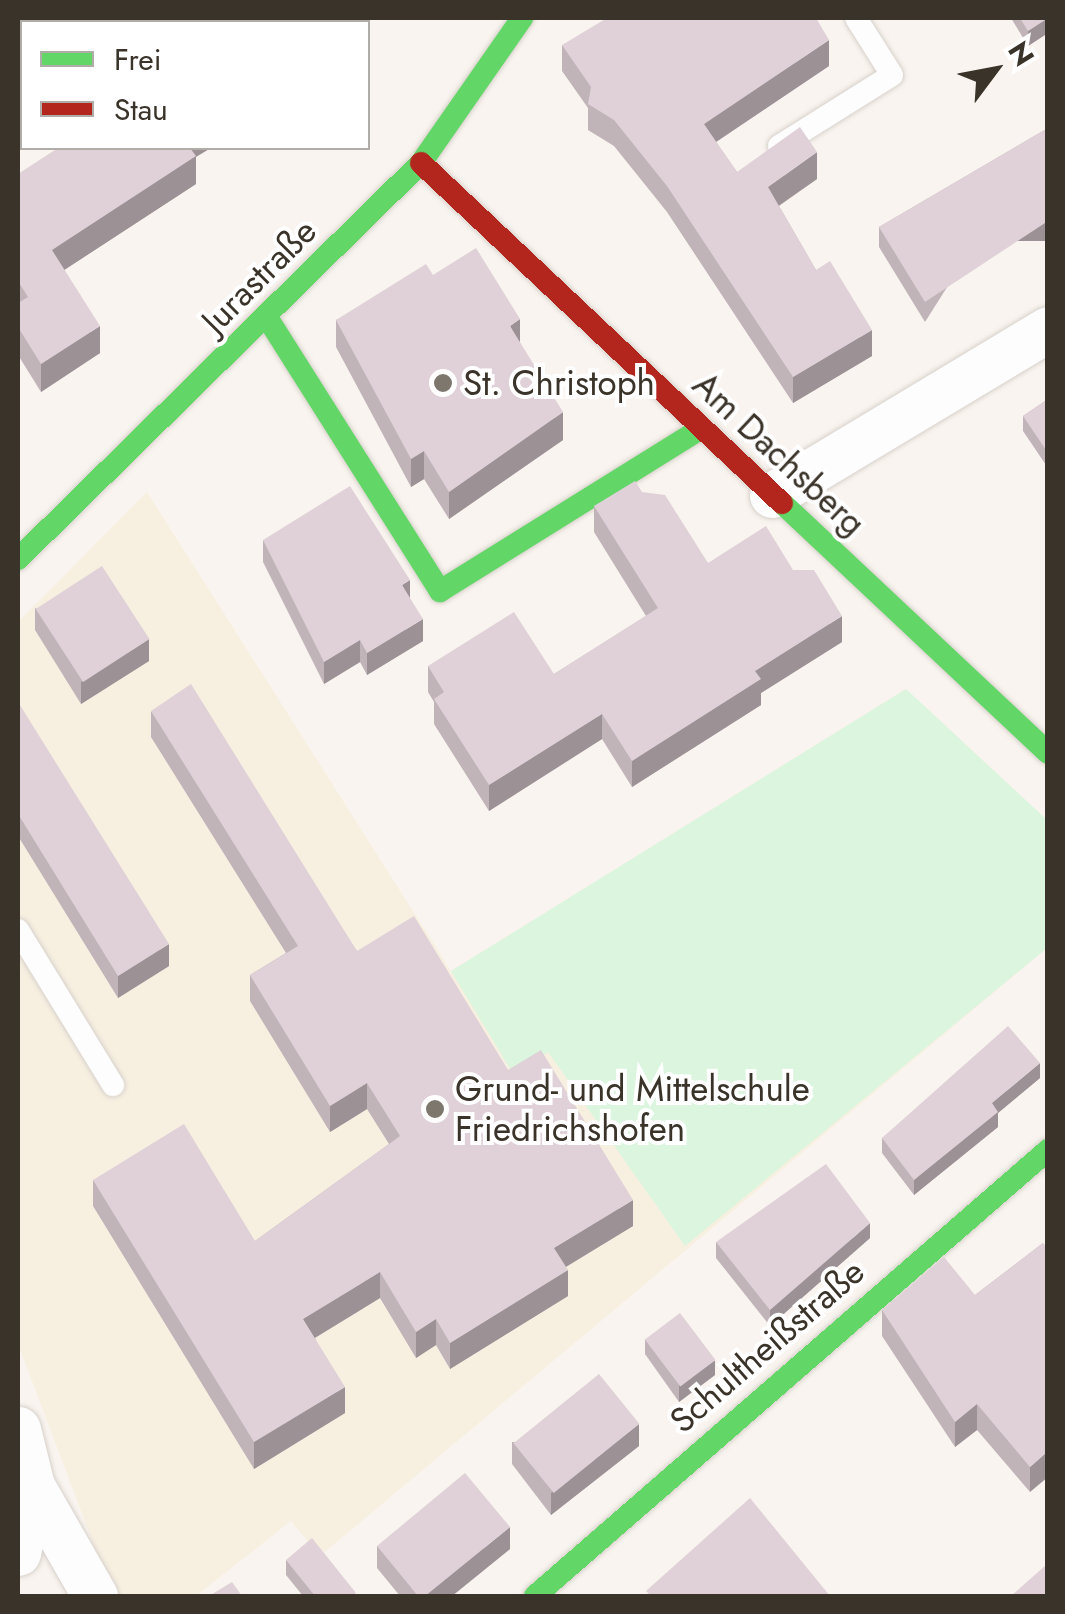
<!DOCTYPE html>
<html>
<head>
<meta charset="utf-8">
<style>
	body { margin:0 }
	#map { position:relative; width:1065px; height:1614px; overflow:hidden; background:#f9f4ef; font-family:Jost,sans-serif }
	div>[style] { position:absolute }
	.education>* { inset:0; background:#f7f0e1 }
	.green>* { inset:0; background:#dbf5de }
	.roads { filter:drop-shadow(0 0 2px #d7d1cb) drop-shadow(0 0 2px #d7d1cb) }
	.lane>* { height:22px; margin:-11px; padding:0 11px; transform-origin:11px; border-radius:11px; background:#fefdfd }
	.street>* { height:45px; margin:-22.5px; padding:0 22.5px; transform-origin:22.5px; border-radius:22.5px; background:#fefdfd }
	.fast>* { height:22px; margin:-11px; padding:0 11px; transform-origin:11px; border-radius:11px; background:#63d668 }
	.jam>* { height:22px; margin:-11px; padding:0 11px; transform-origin:11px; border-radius:11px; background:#b3261e }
	.wall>* { inset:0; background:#c0b4b9 }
	.shaded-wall>* { inset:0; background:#9c9296; transform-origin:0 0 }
	.building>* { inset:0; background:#dfd1d7; transform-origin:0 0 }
	.dots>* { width:28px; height:28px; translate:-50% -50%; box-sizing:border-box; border:5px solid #fff; border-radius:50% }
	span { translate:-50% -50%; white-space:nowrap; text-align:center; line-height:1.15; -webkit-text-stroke:8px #fff; paint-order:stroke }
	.street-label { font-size:35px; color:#3a3329 }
	.poi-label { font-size:35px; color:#3a3329 }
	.left { translate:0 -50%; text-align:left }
	.frame { position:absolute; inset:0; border:20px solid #3a3329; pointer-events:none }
	.legend { position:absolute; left:20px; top:20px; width:350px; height:130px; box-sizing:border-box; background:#fff; border:2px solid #b0ada9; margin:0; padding:12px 18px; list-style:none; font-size:30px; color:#3a3329 }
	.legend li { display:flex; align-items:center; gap:20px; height:50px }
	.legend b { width:50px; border:2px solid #b0ada9 }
	.north { position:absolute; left:945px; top:20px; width:100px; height:100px; -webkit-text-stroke:8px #fff; paint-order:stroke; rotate:58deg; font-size:28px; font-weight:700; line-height:40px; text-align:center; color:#3a3329 }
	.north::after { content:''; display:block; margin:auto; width:35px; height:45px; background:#3a3329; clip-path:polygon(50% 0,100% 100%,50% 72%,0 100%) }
</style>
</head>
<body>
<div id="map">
	<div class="education">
		<i style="clip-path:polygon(147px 492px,451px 971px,906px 689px,1047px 820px,1047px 948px,320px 1556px,291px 1521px,196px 1596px,113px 1596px,18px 1344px,18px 622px)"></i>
	</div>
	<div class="green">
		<i style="clip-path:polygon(906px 689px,1047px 820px,1047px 948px,685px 1246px,548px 1052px,514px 1075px,451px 971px)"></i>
	</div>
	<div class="roads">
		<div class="lane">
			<i style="left:779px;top:146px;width:133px;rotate:-32.1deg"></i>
			<i style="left:892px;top:75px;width:67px;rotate:-122.3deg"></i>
			<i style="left:18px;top:930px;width:182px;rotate:58.5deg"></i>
		</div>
		<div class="street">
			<i style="left:772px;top:495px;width:322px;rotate:-31deg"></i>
			<i style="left:18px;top:1429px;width:59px;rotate:76.2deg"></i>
			<i style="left:32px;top:1486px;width:127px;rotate:60.2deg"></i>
			<i style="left:18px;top:1553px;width:68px;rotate:-78.2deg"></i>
		</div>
		<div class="fast">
			<i style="left:268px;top:319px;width:322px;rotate:57.7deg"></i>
			<i style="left:440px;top:591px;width:306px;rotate:-31.9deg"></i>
			<i style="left:782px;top:503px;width:365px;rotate:43.2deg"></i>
			<i style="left:18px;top:559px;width:565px;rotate:-44.5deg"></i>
			<i style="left:421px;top:163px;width:177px;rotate:-55.1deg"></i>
			<i style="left:535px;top:1596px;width:680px;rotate:-41deg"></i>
		</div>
		<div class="jam">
			<i style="left:421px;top:163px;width:496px;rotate:43.3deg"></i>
		</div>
	</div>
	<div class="wall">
		<i style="clip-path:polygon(1011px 18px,1048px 18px,1048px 33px,1028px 46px)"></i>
		<i style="clip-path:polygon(562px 45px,829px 66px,716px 142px,737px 172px,817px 179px,779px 206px,816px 270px,872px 356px,793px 403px,667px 212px,614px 146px,588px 130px,588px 108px,562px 71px)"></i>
		<i style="clip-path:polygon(1048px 128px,925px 322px,879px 247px,879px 227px)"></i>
		<i style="clip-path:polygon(196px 157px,196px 184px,64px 270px,100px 353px,41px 392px,18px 355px,18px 174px)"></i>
		<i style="clip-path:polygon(433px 275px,520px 344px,563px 440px,449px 519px,424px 479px,411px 487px,336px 347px,336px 320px)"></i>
		<i style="clip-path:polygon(1048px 399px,1048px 468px,1023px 431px,1023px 416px)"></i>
		<i style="clip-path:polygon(642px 492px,708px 563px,793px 570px,842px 642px,761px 693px,761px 705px,632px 787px,602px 739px,489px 811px,434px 724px,434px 702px,428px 692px,428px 666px,554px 674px,646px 616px,594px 532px,594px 506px)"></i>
		<i style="clip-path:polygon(263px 540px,423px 641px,367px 675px,360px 662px,324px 684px,263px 562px)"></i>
		<i style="clip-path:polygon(35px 608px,149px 661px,81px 704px,35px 630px)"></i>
		<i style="clip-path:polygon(18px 702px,169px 966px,118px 998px,18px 836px)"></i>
		<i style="clip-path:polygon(151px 711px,357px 951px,508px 1070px,633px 1226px,566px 1267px,568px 1296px,450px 1369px,436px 1345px,416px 1358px,380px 1298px,315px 1338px,345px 1413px,254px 1469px,93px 1206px,93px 1180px,255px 1241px,389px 1144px,367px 1109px,330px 1132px,250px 1001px,250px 975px,286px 953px,151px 737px)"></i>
		<i style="clip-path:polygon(1040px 1078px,998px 1113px,998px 1127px,914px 1195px,882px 1153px,882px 1138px)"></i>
		<i style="clip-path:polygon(870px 1238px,770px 1326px,716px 1258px,716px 1242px)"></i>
		<i style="clip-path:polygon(1043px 1243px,1030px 1492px,977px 1430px,955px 1447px,882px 1336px,882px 1310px,975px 1295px)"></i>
		<i style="clip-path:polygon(645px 1339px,715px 1375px,679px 1402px,645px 1354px)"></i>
		<i style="clip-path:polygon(512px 1442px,639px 1446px,551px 1515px,512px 1464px)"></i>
		<i style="clip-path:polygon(377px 1546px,510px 1549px,452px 1596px,400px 1596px,377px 1568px)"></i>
		<i style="clip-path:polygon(286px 1560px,356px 1596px,303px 1596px,286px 1575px)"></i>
	</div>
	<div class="shaded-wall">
		<i style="clip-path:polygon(311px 18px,353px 18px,345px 22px,308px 22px,308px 19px)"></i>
		<i style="clip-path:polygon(1048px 18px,1048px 33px,1028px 46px,1028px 31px)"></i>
		<i style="clip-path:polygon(829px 40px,829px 66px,704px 150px,704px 124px)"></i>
		<i style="clip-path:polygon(184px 148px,211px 148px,196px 157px,196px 184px,52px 278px,52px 250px)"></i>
		<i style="clip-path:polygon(817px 152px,817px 179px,768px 213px,768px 187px)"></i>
		<i style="left:1048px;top:221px;width:20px;height:147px;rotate:90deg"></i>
		<i style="clip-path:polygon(520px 319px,520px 347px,510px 326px)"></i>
		<i style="clip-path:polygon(100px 326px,100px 353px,41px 392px,41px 364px)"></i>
		<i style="clip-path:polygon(872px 330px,872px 356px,793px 403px,793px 377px)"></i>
		<i style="clip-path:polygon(563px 412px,563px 440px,449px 519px,449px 492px)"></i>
		<i style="clip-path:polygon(424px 451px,424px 479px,411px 487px,411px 459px)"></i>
		<i style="clip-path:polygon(410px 580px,410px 601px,402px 585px)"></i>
		<i style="clip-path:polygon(842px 616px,842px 642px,761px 693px,761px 705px,632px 787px,632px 761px,755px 671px)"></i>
		<i style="clip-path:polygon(423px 619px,423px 641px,367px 675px,367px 653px)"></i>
		<i style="clip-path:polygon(149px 639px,149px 661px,81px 704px,81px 682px)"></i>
		<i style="clip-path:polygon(360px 640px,360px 662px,324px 684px,324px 662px)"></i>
		<i style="clip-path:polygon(602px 714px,602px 739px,489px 811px,489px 785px)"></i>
		<i style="clip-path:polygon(169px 944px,169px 966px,118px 998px,118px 976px)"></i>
		<i style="clip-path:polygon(1040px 1063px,1040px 1078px,998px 1113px,998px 1127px,914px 1195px,914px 1180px,992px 1103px)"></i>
		<i style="clip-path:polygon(367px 1083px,367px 1109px,330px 1132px,330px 1106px)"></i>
		<i style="clip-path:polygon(633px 1200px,633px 1226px,554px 1274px,554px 1248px)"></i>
		<i style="clip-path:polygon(870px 1223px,870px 1238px,770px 1326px,770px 1310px)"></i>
		<i style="clip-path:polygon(568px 1270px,568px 1296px,450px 1369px,450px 1343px)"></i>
		<i style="clip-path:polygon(380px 1272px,380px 1298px,303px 1345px,303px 1319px)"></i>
		<i style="clip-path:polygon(436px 1319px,436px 1345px,416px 1358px,416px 1332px)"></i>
		<i style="clip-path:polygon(715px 1360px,715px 1375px,679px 1402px,679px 1386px)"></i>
		<i style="clip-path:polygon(345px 1387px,345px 1413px,254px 1469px,254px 1442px)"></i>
		<i style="clip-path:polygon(977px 1404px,977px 1430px,955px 1447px,955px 1422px)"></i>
		<i style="clip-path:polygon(639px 1424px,639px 1446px,551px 1515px,551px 1493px)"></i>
		<i style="clip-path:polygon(1048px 1451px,1048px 1477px,1030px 1492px,1030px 1467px)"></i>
		<i style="clip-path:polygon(510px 1527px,510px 1549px,452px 1596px,425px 1596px)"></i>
	</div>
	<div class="building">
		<i style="clip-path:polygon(163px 18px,167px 18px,170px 22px,155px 22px)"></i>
		<i style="clip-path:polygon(215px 18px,311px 18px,308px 19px,310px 22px,207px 22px)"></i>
		<i style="clip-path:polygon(607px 18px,816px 18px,829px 40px,704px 124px,737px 172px,800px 127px,817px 152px,768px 187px,816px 270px,830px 261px,872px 330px,793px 377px,667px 186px,614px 120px,588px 104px,591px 87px,562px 45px)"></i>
		<i style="clip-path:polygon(1020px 18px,1048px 18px,1028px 31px)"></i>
		<i style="clip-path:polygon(1048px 128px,1048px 221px,925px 302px,879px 227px)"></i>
		<i style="clip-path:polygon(58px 148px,190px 148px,196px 156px,52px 250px,100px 326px,41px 364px,18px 327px,18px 303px,28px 297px,18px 281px,18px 174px)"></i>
		<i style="clip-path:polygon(476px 248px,520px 319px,510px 326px,563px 412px,449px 492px,424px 451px,411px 459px,336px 320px,426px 264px,433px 275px)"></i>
		<i style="clip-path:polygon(1048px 399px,1048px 453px,1023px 416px)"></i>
		<i style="clip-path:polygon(635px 481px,642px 492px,665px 495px,708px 563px,766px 526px,793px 570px,814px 570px,842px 616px,755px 671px,761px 679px,632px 761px,602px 714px,489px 785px,434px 699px,444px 692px,428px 666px,514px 612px,554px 674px,658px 608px,594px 506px)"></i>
		<i style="clip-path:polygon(350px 486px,410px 580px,402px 585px,423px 619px,367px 653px,360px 640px,324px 662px,263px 540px)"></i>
		<i style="left:102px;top:566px;width:87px;height:79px;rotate:57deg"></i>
		<i style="clip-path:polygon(191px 684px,357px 951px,414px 916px,508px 1070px,541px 1050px,633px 1200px,554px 1248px,568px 1270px,450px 1343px,436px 1319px,416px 1332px,380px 1272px,303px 1319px,345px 1387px,254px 1442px,93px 1180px,184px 1124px,255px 1241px,400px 1136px,367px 1083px,330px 1106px,250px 975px,298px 946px,151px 711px)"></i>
		<i style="clip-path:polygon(18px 702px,169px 944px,118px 976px,18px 814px)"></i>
		<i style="clip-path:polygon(1008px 1026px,1040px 1063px,992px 1103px,998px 1112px,914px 1180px,882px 1138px)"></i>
		<i style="clip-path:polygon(826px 1164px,870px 1223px,770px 1310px,716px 1242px)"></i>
		<i style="clip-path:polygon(1043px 1243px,1048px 1248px,1048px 1451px,1030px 1467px,977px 1404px,955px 1422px,882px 1310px,944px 1257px,975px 1295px)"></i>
		<i style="left:680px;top:1313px;width:59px;height:44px;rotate:53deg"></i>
		<i style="left:599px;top:1374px;width:64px;height:110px;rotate:51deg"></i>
		<i style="clip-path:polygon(465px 1473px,510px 1527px,425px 1596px,418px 1596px,377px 1546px)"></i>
		<i style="clip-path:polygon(750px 1498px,830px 1596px,651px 1596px,646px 1591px)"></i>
		<i style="clip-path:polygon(312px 1538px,356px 1593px,351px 1596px,315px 1596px,286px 1560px)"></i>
		<i style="clip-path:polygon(1046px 1565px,1048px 1596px,1011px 1596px)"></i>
		<i style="clip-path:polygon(232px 1582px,242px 1596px,209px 1596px)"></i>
	</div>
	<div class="dots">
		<i style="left:443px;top:383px;background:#7d776e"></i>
		<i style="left:435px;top:1109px;background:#7d776e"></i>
	</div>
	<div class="street-label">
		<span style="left:259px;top:276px;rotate:-45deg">Jurastraße</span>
		<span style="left:779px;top:454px;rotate:43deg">Am Dachsberg</span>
		<span style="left:767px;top:1346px;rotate:-41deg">Schultheißstraße</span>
	</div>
	<div class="poi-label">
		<span class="left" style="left:463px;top:383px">St. Christoph</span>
		<span class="left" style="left:455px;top:1109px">Grund- und Mittelschule<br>Friedrichshofen</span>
	</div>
	<div class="frame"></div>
	<ul class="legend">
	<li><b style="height:12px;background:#63d668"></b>Frei</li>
	<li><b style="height:12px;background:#b3261e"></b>Stau</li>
	</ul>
	<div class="north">N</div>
</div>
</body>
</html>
